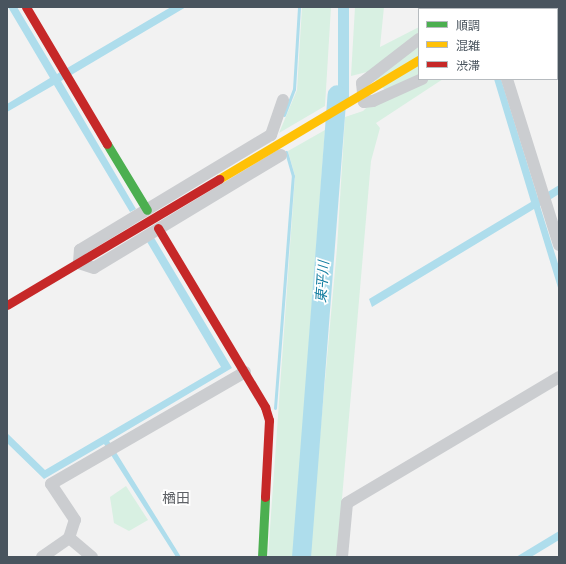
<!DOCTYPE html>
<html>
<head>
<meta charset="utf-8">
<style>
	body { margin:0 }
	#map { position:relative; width:566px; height:564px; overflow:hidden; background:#f2f2f2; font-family:Quicksand,"Noto Sans JP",sans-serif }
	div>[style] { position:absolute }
	.green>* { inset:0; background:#d8f0e2 }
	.water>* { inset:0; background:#aeddec; transform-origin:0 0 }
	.stream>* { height:3px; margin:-1.5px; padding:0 1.5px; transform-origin:1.5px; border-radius:1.5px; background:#aeddec }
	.river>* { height:19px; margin:-9.5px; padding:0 9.5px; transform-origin:9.5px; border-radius:9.5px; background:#aeddec }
	.street>* { height:12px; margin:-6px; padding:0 6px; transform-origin:6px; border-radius:6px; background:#cbcdd0 }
	.fast>* { height:9px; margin:-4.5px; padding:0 4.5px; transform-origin:4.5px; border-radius:4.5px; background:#4caf50 }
	.slow>* { height:9px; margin:-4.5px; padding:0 4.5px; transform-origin:4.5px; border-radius:4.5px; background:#ffc107 }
	.jam>* { height:9px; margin:-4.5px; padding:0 4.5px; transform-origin:4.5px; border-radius:4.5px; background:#c62828 }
	span { translate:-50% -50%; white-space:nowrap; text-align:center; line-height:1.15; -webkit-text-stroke:3.5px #fff; paint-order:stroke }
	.water-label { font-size:14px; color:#137da0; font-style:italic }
	.neighbourhood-label { font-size:14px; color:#5e6166 }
	.frame { position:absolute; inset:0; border:8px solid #49545e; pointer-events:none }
	.legend { position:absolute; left:418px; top:8px; width:140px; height:72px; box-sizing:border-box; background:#fff; border:1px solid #b6bbbf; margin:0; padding:5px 7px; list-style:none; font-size:12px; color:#49545e }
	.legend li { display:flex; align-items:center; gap:8px; height:20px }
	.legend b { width:20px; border:1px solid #b6bbbf }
</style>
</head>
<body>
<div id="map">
	<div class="green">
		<i style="clip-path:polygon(302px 7px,331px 7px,325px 106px,279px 133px,297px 90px)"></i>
		<i style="clip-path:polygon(355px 7px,384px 7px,380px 47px,419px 27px,419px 79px,443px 79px,376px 123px,380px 128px,371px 161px,337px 557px,309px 557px,337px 248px,345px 117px,363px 111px,385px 90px,367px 72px,351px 76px)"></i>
		<i style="clip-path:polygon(325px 130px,293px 557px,268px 557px,295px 176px,288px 151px)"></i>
		<i style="clip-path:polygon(126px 486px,148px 520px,129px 531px,114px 523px,110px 497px)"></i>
	</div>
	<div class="water">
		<i style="clip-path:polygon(8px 7px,17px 7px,57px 74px,171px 7px,186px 7px,61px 81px,136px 209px,130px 212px,54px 85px,7px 112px,7px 104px,50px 78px)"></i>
		<i style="left:338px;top:7px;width:11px;height:96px"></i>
		<i style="clip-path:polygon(494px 79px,501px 79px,538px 198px,559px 185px,559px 194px,540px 206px,559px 267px,559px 291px,534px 209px,372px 307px,369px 299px,531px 202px)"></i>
		<i style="clip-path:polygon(153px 236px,232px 368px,109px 441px,181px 557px,176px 557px,104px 444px,44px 479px,7px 443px,7px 433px,45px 470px,221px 367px,146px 240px)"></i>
		<i style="clip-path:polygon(559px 531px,559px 540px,531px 557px,516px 557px)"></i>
	</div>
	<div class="stream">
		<i style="left:284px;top:115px;width:28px;rotate:-69deg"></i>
		<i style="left:294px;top:89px;width:82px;rotate:-86.5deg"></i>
		<i style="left:275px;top:408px;width:233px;rotate:-85.6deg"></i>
		<i style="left:293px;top:176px;width:25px;rotate:-106deg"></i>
	</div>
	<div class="river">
		<i style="left:301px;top:557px;width:464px;rotate:-85.6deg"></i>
	</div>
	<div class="street">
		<i style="left:460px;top:9px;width:4px;rotate:-34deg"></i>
		<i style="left:551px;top:9px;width:4px;rotate:-34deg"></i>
		<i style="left:419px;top:39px;width:72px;rotate:142.3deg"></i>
		<i style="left:362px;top:83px;width:19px;rotate:84deg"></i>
		<i style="left:364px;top:102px;width:9px;rotate:-6deg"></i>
		<i style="left:373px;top:101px;width:54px;rotate:-24.2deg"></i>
		<i style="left:507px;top:79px;width:174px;rotate:72.6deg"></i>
		<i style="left:281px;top:155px;width:218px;rotate:148.9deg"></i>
		<i style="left:94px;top:268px;width:16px;rotate:-162deg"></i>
		<i style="left:79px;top:263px;width:13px;rotate:-86deg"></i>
		<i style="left:80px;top:250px;width:223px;rotate:-31.1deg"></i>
		<i style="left:271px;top:135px;width:37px;rotate:-71deg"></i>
		<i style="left:42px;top:557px;width:33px;rotate:-35deg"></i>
		<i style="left:92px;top:557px;width:30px;rotate:-140deg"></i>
		<i style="left:69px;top:538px;width:19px;rotate:-72deg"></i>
		<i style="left:75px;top:520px;width:43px;rotate:-123.7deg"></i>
		<i style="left:51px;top:484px;width:224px;rotate:-30deg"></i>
		<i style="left:342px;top:557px;width:54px;rotate:-84.7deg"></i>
		<i style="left:347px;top:503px;width:247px;rotate:-30.7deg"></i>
	</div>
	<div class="fast">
		<i style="left:107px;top:144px;width:77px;rotate:58.8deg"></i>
		<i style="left:262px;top:557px;width:60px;rotate:-87.1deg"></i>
	</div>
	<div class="slow">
		<i style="left:505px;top:9px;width:4px;rotate:-34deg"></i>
		<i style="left:219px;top:179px;width:233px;rotate:-30.8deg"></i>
	</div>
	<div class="jam">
		<i style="left:26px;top:7px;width:159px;rotate:59.4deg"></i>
		<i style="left:158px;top:228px;width:209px;rotate:59.1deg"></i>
		<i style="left:265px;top:407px;width:14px;rotate:73deg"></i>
		<i style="left:269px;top:420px;width:77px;rotate:93deg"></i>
		<i style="left:7px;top:305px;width:247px;rotate:-30.7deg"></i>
	</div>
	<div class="water-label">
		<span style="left:322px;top:282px;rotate:-86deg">東平川</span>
	</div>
	<div class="neighbourhood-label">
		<span style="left:176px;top:498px">楢田</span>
	</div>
	<div class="frame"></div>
	<ul class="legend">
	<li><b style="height:5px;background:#4caf50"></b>順調</li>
	<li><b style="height:5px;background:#ffc107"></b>混雑</li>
	<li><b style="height:5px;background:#c62828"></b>渋滞</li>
	</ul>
</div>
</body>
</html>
